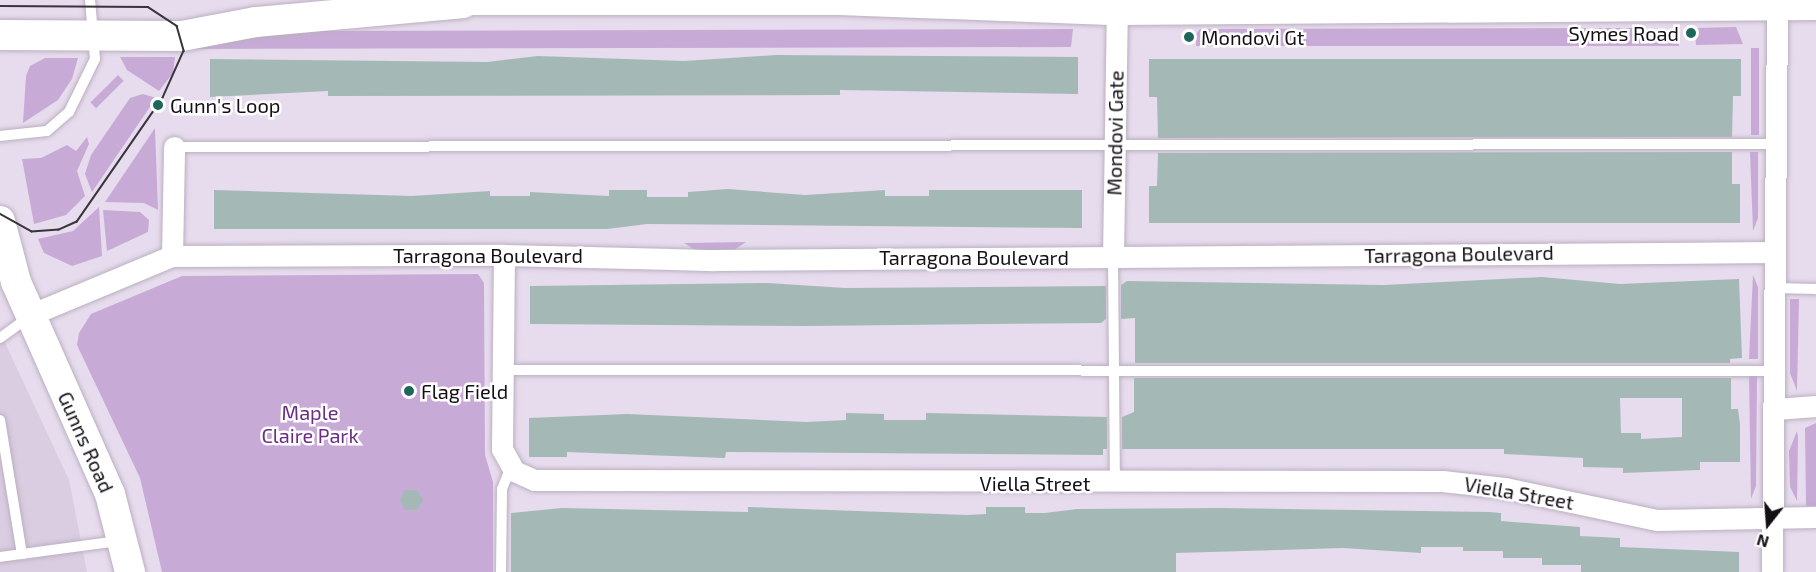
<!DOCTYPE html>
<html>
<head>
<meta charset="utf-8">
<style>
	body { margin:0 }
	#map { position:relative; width:1816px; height:572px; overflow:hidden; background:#e7dced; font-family:"Exo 2",sans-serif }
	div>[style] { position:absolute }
	.built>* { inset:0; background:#dacce1 }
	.green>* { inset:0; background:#c8aad7; transform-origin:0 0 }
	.building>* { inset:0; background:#a4b9b5 }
	.roads { filter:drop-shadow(0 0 2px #bab0c0) drop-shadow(0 0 2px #bab0c0) }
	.lane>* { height:10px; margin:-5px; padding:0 5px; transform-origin:5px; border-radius:5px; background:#fff }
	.street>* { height:21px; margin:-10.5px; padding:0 10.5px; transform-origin:10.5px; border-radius:10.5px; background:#fff }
	.secondary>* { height:30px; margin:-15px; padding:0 15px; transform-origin:15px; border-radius:15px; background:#fff }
	.tram>* { height:1.5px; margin:-0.75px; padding:0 0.75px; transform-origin:0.75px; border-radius:0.75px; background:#39343c }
	.dots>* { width:16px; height:16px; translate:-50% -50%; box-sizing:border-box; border:3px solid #fff; border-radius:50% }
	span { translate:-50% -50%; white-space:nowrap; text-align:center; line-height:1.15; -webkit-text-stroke:5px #fff; paint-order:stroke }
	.poi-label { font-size:20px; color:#130f15 }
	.right { translate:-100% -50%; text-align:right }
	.left { translate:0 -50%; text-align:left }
	.street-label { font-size:20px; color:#130f15 }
	.park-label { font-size:20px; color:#6a2e84 }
	.north { position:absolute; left:1738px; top:494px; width:60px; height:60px; -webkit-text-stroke:4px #fff; paint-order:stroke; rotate:197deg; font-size:16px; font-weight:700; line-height:24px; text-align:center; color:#130f15 }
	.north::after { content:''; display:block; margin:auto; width:21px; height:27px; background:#130f15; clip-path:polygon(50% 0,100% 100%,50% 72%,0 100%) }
</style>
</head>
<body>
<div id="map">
	<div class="built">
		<i style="clip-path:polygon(0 332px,69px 480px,87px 572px,0 572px)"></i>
	</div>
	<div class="green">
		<i style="clip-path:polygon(1736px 27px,1743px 44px,1696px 45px,1695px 28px)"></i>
		<i style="clip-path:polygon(1635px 28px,1636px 36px,1678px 33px,1679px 46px,1196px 46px,1196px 34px,1200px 29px)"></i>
		<i style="clip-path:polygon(1073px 29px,1071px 47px,195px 49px,194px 45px,310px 31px)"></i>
		<i style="left:1751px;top:48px;width:8px;height:87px"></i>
		<i style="clip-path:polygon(120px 57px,175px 57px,173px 73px,159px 91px,127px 70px)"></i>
		<i style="clip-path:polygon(45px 58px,78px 58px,72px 79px,58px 100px,23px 123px,26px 76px,30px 66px)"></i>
		<i style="left:118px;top:75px;width:8px;height:39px;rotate:45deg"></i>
		<i style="clip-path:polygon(143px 94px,156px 98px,92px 192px,85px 174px,91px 155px,130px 98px)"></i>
		<i style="clip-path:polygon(155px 128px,158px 210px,144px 203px,105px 202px)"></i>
		<i style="clip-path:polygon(87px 137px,89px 144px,77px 171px,85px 196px,66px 215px,34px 224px,22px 159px,41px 158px,67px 145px,76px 151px)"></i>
		<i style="clip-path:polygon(1750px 152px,1758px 152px,1758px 218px,1753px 231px)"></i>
		<i style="clip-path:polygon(99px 207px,102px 256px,72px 266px,44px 253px,38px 239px,73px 231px)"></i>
		<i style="clip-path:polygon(103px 210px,140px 212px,149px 220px,148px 232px,107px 251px)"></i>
		<i style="clip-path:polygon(746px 242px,734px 250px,698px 252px,684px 243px)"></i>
		<i style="clip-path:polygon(478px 274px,484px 283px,485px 455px,493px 482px,493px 572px,162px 572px,140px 478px,77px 345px,79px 333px,91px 314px,182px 276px)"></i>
		<i style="clip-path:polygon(1753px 275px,1758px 287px,1758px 359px,1749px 359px)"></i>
		<i style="clip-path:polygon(1790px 299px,1799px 299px,1797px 391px,1790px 373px)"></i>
		<i style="clip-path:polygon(1749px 376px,1757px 376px,1756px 486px,1751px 499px)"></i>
		<i style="clip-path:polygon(1816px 423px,1816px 506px,1806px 506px,1805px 428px)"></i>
		<i style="clip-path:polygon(1797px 431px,1798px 437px,1797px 501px,1790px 487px,1789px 451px)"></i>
	</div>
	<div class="building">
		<i style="clip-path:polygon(776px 55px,1078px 57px,1078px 94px,840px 90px,840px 95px,328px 96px,328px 91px,210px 97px,210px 59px,487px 62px,538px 56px,684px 61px)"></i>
		<i style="clip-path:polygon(1149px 59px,1741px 59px,1741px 96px,1733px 96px,1732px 137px,1158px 138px,1157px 97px,1149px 97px)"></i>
		<i style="clip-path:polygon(1732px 152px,1732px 184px,1740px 184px,1740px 223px,1149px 223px,1149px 186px,1157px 186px,1158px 153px)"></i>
		<i style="clip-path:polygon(728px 189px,805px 195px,885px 190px,885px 196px,929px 196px,929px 190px,1082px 190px,1082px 228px,647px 224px,607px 229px,214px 229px,214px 190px,412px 196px,490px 191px,490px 196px,530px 196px,530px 192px,609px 196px,609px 190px,647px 190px,647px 197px,688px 197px,688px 192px)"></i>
		<i style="clip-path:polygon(1542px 277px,1620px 284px,1739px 279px,1742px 358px,1730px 359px,1730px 363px,1135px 363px,1135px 318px,1121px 319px,1121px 285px,1127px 281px,1384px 285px)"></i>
		<i style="clip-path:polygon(768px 283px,845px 288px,1106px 286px,1106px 319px,1101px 323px,805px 326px,530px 324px,530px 286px)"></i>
		<i style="clip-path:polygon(evenodd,1134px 378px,1731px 378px,1731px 409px,1738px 409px,1740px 424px,1740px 462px,1700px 462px,1700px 470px,1623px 473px,1623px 468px,1583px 467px,1583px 458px,1504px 454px,1504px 449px,1122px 449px,1122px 417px,1134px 412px,1134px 378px,1620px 398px,1682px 398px,1682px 437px,1641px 439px,1641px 433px,1621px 433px,1620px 398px)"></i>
		<i style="clip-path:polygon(846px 413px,884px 414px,884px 420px,926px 420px,926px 413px,1107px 417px,1107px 449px,1103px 449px,1103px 455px,726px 452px,725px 458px,567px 452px,567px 457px,529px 457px,529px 418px,627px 414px,807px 422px,846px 420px)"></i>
		<i style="clip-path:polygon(405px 490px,417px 490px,423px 500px,417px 510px,405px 510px,400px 500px)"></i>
		<i style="clip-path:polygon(748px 507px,967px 515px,986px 514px,986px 507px,1025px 507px,1025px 513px,1045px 513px,1077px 509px,1223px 508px,1489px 512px,1501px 513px,1501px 521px,1580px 527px,1580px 536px,1620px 538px,1620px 547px,1739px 552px,1739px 572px,1581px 572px,1581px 565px,1542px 565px,1542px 558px,1503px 558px,1503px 551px,1463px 551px,1463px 547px,1421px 547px,1421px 553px,1343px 548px,1176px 553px,1176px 572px,511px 572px,511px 513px,562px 508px,748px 512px)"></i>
	</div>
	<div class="roads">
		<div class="lane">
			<i style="left:0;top:136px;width:47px;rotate:-6.1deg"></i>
			<i style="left:47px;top:131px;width:29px;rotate:-41deg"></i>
			<i style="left:69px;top:112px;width:59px;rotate:-63.9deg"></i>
			<i style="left:95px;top:59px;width:59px;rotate:-94.8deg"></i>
			<i style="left:174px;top:147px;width:1602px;rotate:-0.11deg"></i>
			<i style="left:1113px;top:257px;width:225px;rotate:89.5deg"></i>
			<i style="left:1775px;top:288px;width:41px;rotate:1.4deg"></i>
			<i style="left:0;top:338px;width:37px;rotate:-36deg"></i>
			<i style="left:502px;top:370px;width:1273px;rotate:0.05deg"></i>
			<i style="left:0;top:420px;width:136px;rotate:80.7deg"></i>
			<i style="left:0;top:557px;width:120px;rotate:-7.7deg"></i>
			<i style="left:501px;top:572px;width:83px;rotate:-89.3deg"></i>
			<i style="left:502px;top:489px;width:24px;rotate:-68deg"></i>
		</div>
		<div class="street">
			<i style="left:504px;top:255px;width:194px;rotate:90.6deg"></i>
			<i style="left:502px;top:449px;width:25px;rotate:61deg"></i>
			<i style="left:514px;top:471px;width:22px;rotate:24deg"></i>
			<i style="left:534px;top:480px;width:908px;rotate:0.06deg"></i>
			<i style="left:1442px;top:481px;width:63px;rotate:6.3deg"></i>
			<i style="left:1505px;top:488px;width:155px;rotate:11.9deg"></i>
			<i style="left:1657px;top:520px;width:159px;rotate:-1.1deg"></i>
			<i style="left:172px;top:256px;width:109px;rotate:-88.9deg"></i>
			<i style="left:1113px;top:257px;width:247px;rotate:-89.1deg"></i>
			<i style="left:30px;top:315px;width:154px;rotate:-22.6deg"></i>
			<i style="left:172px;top:256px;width:332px;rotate:-0.2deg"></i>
			<i style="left:504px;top:255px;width:211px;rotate:1.4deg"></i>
			<i style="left:715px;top:260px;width:1060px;rotate:-0.43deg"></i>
			<i style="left:1775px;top:409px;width:41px;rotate:-4.2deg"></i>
			<i style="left:1772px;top:572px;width:566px;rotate:-89.49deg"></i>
		</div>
		<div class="secondary">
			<i style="left:442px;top:0;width:397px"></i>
			<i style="left:839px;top:0;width:278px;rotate:2.1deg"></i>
			<i style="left:1117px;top:10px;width:699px;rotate:-0.41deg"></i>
			<i style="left:0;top:35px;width:182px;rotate:0.3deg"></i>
			<i style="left:182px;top:36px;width:75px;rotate:-10.7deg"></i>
			<i style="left:256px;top:22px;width:208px;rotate:-5.2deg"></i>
			<i style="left:0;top:221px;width:63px;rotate:75.3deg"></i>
			<i style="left:16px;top:282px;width:232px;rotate:66.1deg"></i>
			<i style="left:110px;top:494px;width:81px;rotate:75.6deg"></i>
		</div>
	</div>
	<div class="tram">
		<i style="left:0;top:6px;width:148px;rotate:0.4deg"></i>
		<i style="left:148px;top:7px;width:35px;rotate:33deg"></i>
		<i style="left:177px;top:26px;width:26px;rotate:74deg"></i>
		<i style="left:184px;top:51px;width:51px;rotate:114.1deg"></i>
		<i style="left:163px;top:98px;width:151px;rotate:124.7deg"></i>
		<i style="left:77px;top:222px;width:20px;rotate:156deg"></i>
		<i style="left:59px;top:230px;width:27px;rotate:176deg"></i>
		<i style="left:32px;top:232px;width:37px;rotate:-151deg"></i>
	</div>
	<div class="dots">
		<i style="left:1691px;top:33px;background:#1e665b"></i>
		<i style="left:1189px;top:37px;background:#1e665b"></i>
		<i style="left:158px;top:105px;background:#1e665b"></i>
		<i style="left:409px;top:391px;background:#1e665b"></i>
	</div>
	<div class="poi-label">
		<span class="right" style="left:1679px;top:33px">Symes Road</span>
		<span class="left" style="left:1201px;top:37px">Mondovi Gt</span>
		<span class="left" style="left:170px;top:105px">Gunn's Loop</span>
		<span class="left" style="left:421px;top:391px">Flag Field</span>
	</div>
	<div class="street-label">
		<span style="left:1115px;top:133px;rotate:-89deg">Mondovi Gate</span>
		<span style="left:1459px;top:254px;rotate:-1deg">Tarragona Boulevard</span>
		<span style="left:488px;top:255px">Tarragona Boulevard</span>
		<span style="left:974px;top:257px">Tarragona Boulevard</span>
		<span style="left:86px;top:442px;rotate:66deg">Gunns Road</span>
		<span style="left:1035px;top:483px">Viella Street</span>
		<span style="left:1519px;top:493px;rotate:10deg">Viella Street</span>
	</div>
	<div class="park-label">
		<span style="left:310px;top:424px">Maple<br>Claire Park</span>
	</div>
	<div class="north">N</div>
</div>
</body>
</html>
